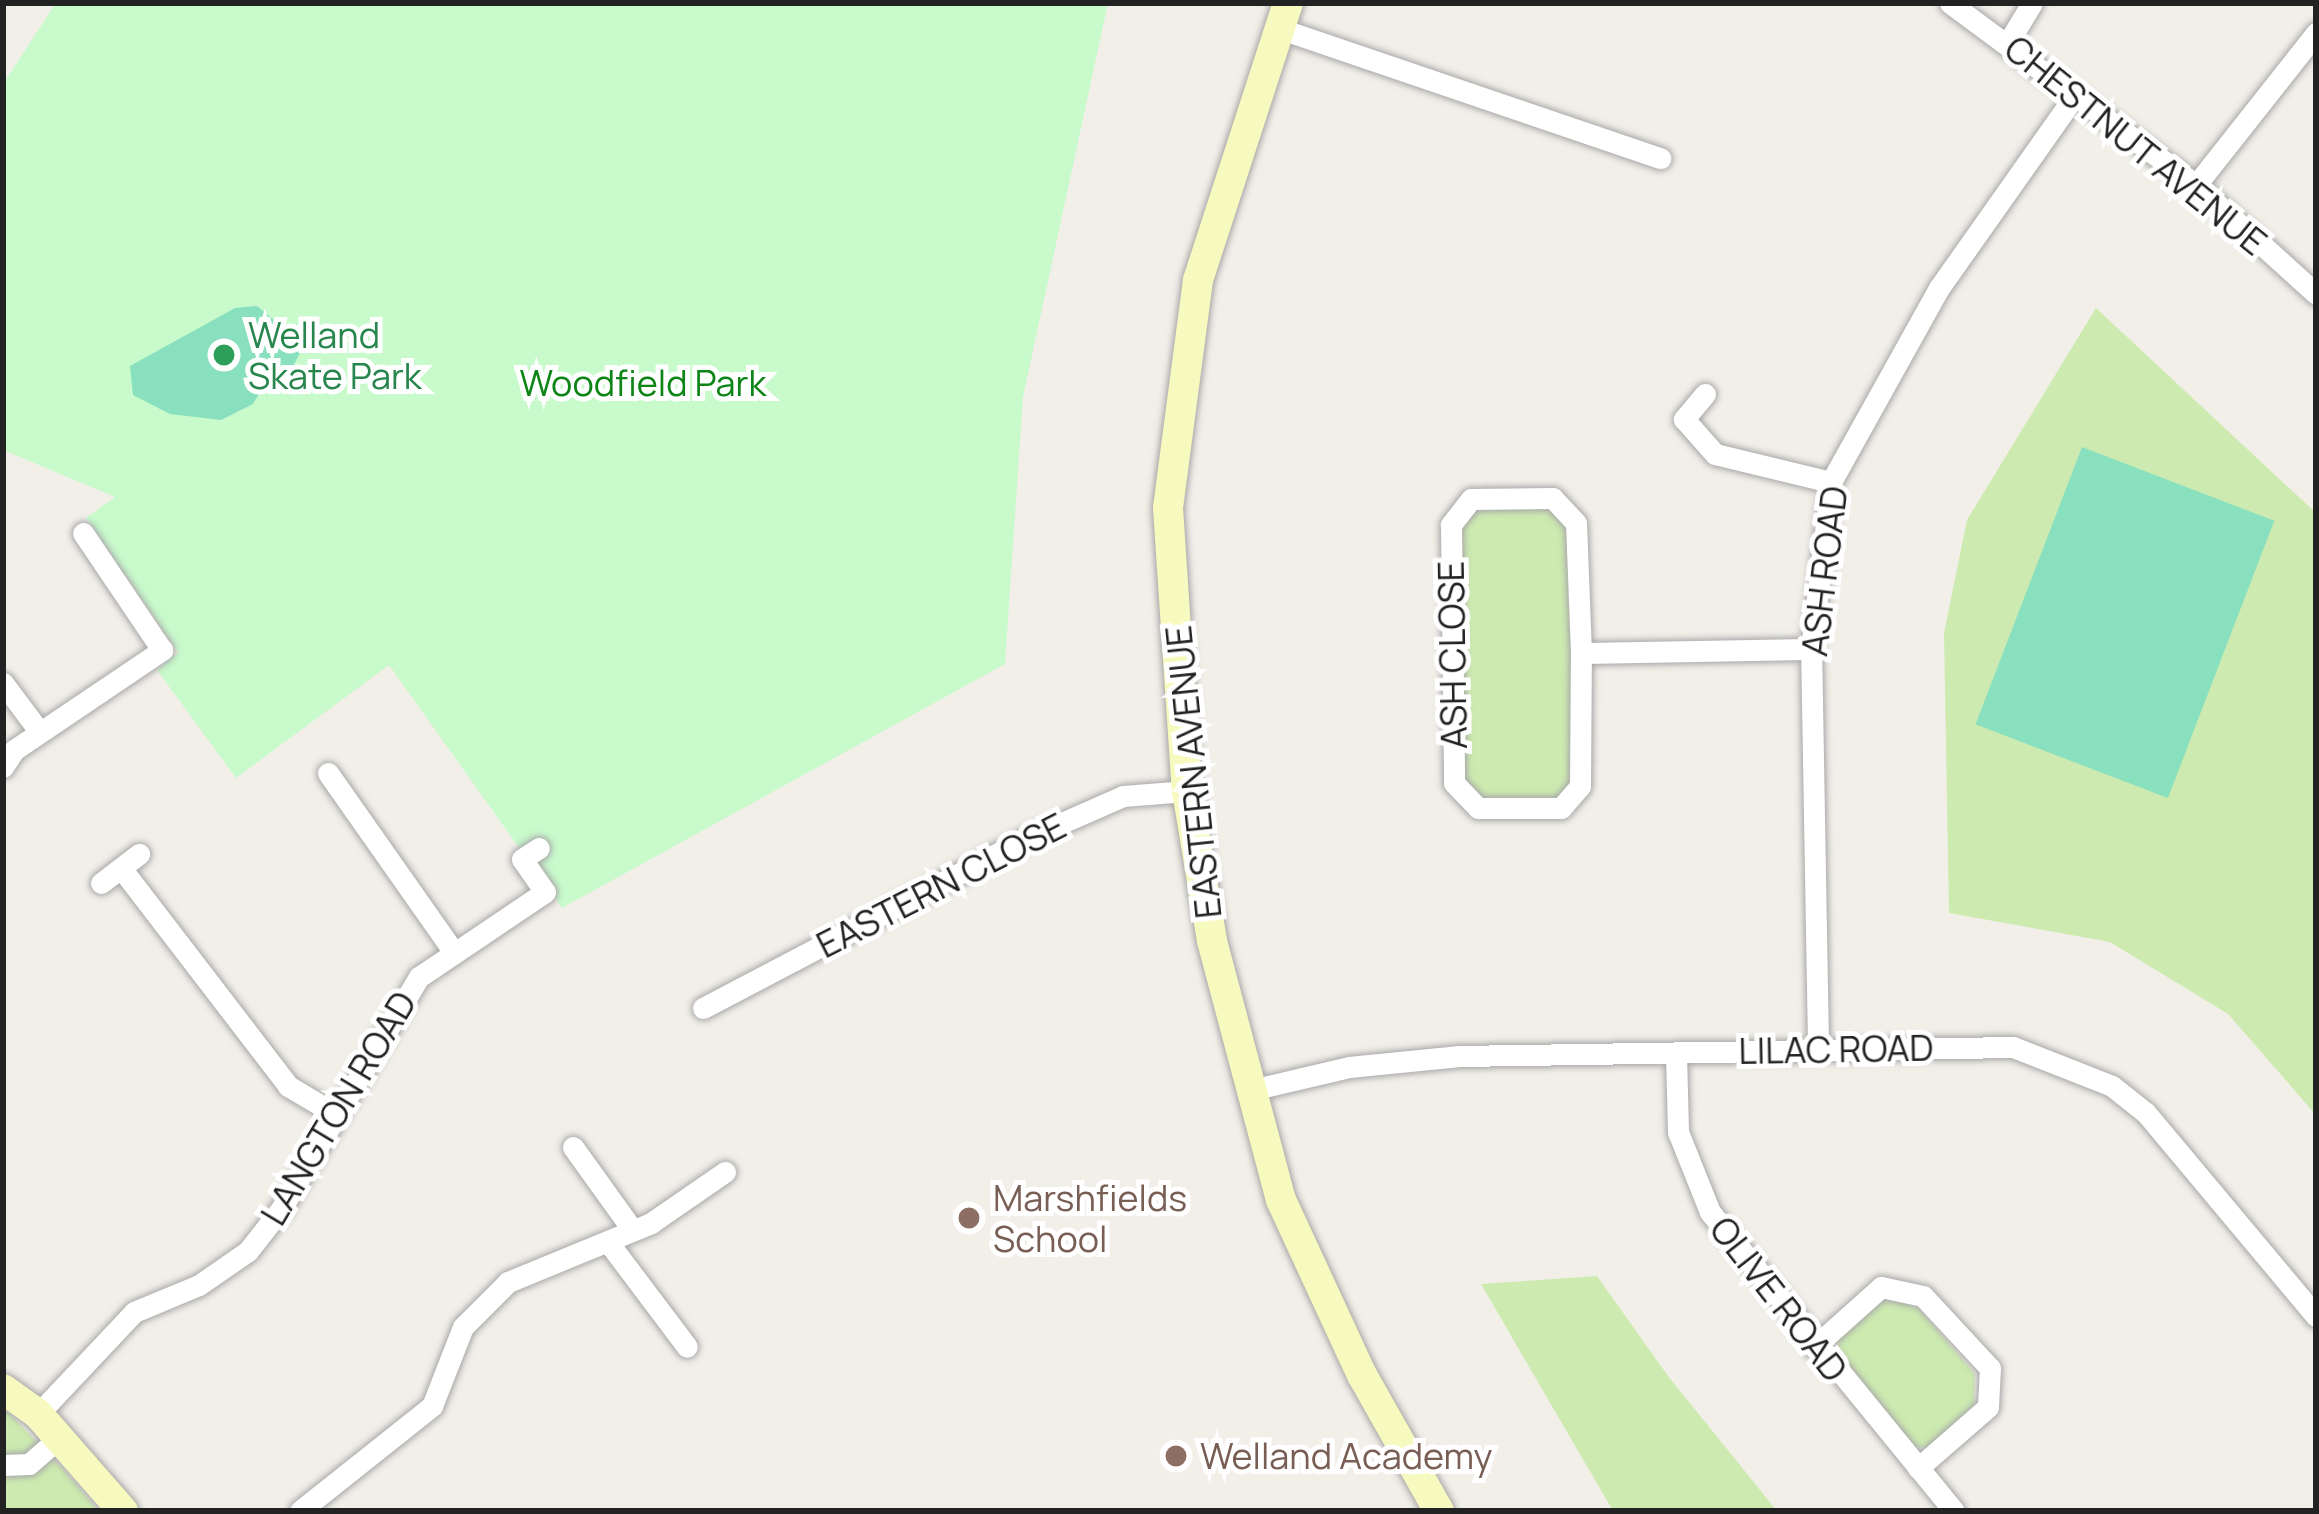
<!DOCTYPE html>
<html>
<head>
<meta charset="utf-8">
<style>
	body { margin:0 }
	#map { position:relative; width:2319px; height:1514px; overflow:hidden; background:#f2efe9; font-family:Manrope,sans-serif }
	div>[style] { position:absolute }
	.grass>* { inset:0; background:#cdebb0 }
	.park>* { inset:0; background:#c8facc }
	.pitch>* { inset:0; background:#88e0be; transform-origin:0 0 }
	.roads { filter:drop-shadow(0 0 3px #a9a9a9) drop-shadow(0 0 3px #a9a9a9) }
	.street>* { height:21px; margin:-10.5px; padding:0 10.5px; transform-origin:10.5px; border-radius:10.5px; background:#fff }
	.secondary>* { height:30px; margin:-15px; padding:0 15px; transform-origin:15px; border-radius:15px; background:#f7fabf }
	.dots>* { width:33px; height:33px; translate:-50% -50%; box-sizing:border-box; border:6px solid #fff; border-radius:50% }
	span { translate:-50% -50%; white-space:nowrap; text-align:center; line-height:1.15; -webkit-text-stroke:10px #fff; paint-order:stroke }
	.street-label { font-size:36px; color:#222 }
	.leisure-label { font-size:36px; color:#27864d }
	.left { translate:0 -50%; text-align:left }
	.park-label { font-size:36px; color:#0c8416 }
	.education-label { font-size:36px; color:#785e54 }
	.frame { position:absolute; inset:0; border:6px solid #222; pointer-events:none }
</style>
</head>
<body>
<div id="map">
	<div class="grass">
		<i style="clip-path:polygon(2096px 308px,2316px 513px,2316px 1115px,2228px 1014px,2110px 942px,1949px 913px,1944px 633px,1967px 520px)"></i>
		<i style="clip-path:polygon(1477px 507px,1551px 507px,1569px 526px,1573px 783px,1558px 802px,1482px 800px,1464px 779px,1459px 529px)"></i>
		<i style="clip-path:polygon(1597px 1276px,1668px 1376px,1777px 1511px,1613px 1511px,1481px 1284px)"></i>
		<i style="clip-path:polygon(1885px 1297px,1918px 1308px,1975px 1374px,1974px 1409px,1929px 1447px,1911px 1447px,1836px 1354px,1839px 1339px)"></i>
		<i style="clip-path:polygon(3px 1407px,64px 1470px,99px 1511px,3px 1511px)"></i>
	</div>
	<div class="park">
		<i style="clip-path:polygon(56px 3px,1108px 3px,1023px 397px,1005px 664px,562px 908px,389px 665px,236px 778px,157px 670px,178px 652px,86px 518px,115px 497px,3px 450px,3px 84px)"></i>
	</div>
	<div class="pitch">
		<i style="clip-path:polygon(257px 306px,304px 345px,289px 374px,274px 369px,253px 404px,221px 420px,170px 414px,133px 395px,130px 366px,235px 308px)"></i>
		<i style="left:2082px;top:447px;width:206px;height:297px;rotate:21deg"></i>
	</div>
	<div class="roads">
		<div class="street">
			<i style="left:1950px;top:3px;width:306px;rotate:36.5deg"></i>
			<i style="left:2196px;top:185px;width:162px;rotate:42.2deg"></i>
			<i style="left:1278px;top:28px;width:404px;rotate:18.8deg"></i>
			<i style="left:2009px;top:41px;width:44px;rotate:-58.8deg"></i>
			<i style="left:2196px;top:185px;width:194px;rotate:-51.7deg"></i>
			<i style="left:1705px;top:394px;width:33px;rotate:130deg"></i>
			<i style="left:1684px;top:419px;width:47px;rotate:48.5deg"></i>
			<i style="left:1715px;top:454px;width:119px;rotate:13.6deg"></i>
			<i style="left:1581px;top:653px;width:130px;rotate:-92.2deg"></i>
			<i style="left:1576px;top:523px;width:34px;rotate:-133deg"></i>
			<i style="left:1553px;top:498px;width:82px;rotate:179.3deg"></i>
			<i style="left:1471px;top:499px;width:33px;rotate:128deg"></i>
			<i style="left:1451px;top:525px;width:258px;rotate:89.3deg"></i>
			<i style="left:1454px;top:783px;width:35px;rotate:46deg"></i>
			<i style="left:1478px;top:808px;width:83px"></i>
			<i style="left:1561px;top:808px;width:29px;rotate:-49deg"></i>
			<i style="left:1580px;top:786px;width:133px;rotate:-89.6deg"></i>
			<i style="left:1581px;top:653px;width:230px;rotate:-1deg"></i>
			<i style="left:3px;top:683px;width:60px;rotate:53.1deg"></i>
			<i style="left:3px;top:767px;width:20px;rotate:-57deg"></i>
			<i style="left:14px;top:750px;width:179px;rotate:-34deg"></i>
			<i style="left:162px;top:650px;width:141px;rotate:-124deg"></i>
			<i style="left:328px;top:773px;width:218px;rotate:54.9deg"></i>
			<i style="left:121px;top:868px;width:275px;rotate:52.5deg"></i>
			<i style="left:288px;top:1086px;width:51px;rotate:30.6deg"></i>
			<i style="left:101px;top:883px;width:48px;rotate:-37.3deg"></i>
			<i style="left:703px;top:1008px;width:361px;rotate:-27.7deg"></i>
			<i style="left:1023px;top:840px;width:109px;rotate:-23.7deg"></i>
			<i style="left:1123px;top:796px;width:64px;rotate:-4.5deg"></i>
			<i style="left:1818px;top:1045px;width:396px;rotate:-91deg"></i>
			<i style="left:1811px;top:649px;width:168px;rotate:-83.2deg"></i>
			<i style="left:1831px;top:482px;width:222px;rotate:-60.9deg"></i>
			<i style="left:1939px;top:288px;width:236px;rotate:-54.8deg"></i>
			<i style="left:1676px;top:1054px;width:78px;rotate:88.5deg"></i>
			<i style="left:1678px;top:1132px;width:86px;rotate:68.2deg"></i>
			<i style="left:1710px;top:1212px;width:386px;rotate:50.8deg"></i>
			<i style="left:1247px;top:1091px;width:105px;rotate:-13.2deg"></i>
			<i style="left:1349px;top:1067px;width:111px;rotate:-5.7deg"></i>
			<i style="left:1459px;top:1056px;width:554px;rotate:-0.93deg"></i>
			<i style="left:2013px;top:1047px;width:106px;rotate:21.5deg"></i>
			<i style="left:2112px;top:1086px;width:43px;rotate:38.5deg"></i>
			<i style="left:2146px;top:1113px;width:265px;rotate:50.1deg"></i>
			<i style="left:573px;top:1147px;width:101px;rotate:54.3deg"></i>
			<i style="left:608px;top:1242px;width:131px;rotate:53deg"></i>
			<i style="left:1814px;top:1347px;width:90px;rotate:-41.8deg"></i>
			<i style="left:1881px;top:1287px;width:43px;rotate:12.1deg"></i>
			<i style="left:1923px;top:1296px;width:98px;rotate:47.1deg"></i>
			<i style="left:1990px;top:1368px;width:39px;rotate:93deg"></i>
			<i style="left:1988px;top:1407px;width:93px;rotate:138.9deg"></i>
			<i style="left:38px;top:1414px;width:140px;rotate:-46.7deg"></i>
			<i style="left:134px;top:1312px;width:70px;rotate:-22.6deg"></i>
			<i style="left:199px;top:1285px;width:60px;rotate:-34.8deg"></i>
			<i style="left:248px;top:1251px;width:53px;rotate:-51.8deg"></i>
			<i style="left:281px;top:1209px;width:270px;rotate:-59.3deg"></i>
			<i style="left:419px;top:977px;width:152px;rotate:-34deg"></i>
			<i style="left:545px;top:892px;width:40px;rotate:-124.9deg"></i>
			<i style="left:522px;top:859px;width:20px;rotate:-33deg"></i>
			<i style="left:3px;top:1465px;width:26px;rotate:-2deg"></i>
			<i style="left:29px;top:1464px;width:40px;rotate:-41deg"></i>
			<i style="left:300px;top:1511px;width:169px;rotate:-38.5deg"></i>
			<i style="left:432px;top:1406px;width:85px;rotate:-68.6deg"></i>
			<i style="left:463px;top:1327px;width:64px;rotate:-45deg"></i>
			<i style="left:508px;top:1282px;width:155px;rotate:-22.4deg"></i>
			<i style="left:651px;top:1223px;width:90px;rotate:-34.6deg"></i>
		</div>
		<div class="secondary">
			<i style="left:1288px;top:3px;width:291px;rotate:108deg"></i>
			<i style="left:1198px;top:280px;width:230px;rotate:97.5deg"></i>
			<i style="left:1168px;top:508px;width:284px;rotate:86.2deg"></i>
			<i style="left:1187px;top:791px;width:152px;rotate:80.5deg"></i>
			<i style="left:1212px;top:941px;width:268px;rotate:75.1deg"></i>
			<i style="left:1281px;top:1200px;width:193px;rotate:65.2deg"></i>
			<i style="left:1362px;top:1375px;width:156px;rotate:60.5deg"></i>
			<i style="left:3px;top:1389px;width:43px;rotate:35.5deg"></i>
			<i style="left:38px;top:1414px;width:129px;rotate:48.8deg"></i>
		</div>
	</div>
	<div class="dots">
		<i style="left:224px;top:355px;background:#2e9e5b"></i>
		<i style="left:969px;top:1218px;background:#8d6e63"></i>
		<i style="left:1176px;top:1456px;background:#8d6e63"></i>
	</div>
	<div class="street-label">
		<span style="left:2136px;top:145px;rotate:39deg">CHESTNUT AVENUE</span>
		<span style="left:1824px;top:571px;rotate:-83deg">ASH ROAD</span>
		<span style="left:1452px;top:655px;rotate:-91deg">ASH CLOSE</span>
		<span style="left:1193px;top:772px;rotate:-96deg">EASTERN AVENUE</span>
		<span style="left:941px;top:885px;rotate:-27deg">EASTERN CLOSE</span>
		<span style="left:1836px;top:1049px;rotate:-1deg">LILAC ROAD</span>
		<span style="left:338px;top:1108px;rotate:-59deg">LANGTON ROAD</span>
		<span style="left:1779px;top:1299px;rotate:52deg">OLIVE ROAD</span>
	</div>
	<div class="leisure-label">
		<span class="left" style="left:248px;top:355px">Welland<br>Skate Park</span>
	</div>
	<div class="park-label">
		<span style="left:643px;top:383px">Woodfield Park</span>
	</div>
	<div class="education-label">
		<span class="left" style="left:993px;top:1218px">Marshfields<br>School</span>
		<span class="left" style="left:1200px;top:1456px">Welland Academy</span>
	</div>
	<div class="frame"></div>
</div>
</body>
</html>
